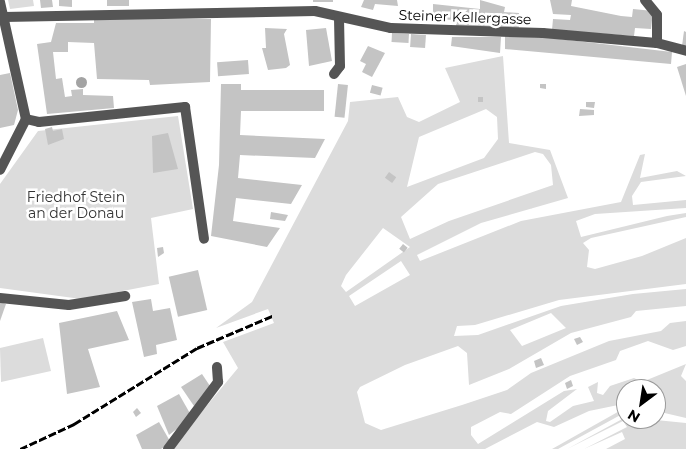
<!DOCTYPE html>
<style>
body{margin:0}
#map{position:relative;width:686px;height:449px;overflow:hidden;background:#fff;font-family:Montserrat,sans-serif}
div>[style]{position:absolute}
.green>*{inset:0;background:#dcdcdc}
.water>*{inset:0;background:#a3a3a3}
.round{border-radius:50%}
.building>*{inset:0;background:#c4c4c4;transform-origin:0 0}
.minor>*{height:10px;margin:-5px;padding:0 5px;transform-origin:5px;border-radius:5px;background:#555}
.tertiary>*{height:10px;margin:-5px;padding:0 5px;transform-origin:5px;border-radius:5px;background:#555}
.rail>*{height:3px;margin-top:-1.5px;transform-origin:0;background:repeating-linear-gradient(90deg,#000 0 8px,transparent 0 10.5px)}
span{translate:-50% -50%;white-space:nowrap;text-align:center;line-height:1.15;-webkit-text-stroke:5px #fff;paint-order:stroke}
.street-label{font-size:14px;color:#000}
.park-label{font-size:14px;color:#333}
.north{position:absolute;left:616px;top:379px;width:50px;height:50px;box-sizing:border-box;background:#fff;border:1px solid #999;border-radius:50%;rotate:211deg;font-size:14px;font-weight:700;line-height:20px;text-align:center;color:#000}
.north::after{content:'';display:block;margin:auto;width:18px;height:22px;background:#000;clip-path:polygon(50% 0,100% 100%,50% 72%,0 100%)}
</style>
<div id="map">
<div class="green">
<div style="clip-path:polygon(8px 0,33px 0,34px 6px,10px 9px)"></div>
<div style="clip-path:polygon(evenodd,503px 56px,509px 143px,550px 150px,568px 198px,481px 223px,417px 255px,420px 261px,521px 221px,621px 202px,640px 155px,645px 154px,640px 178px,677px 171px,686px 176px,641px 182px,632px 196px,633px 205px,686px 200px,686px 208px,595px 214px,576px 221px,581px 237px,667px 216px,686px 213px,686px 217px,591px 238px,583px 243px,589px 250px,587px 267px,595px 269px,642px 256px,686px 238px,686px 284px,559px 300px,475px 325px,457px 326px,454px 336px,478px 335px,561px 306px,633px 294px,686px 289px,686px 306px,636px 311px,631px 317px,571px 333px,509px 369px,469px 385px,467px 353px,458px 346px,405px 365px,360px 387px,357px 392px,365px 423px,381px 430px,462px 405px,507px 390px,531px 373px,609px 341px,661px 331px,670px 323px,686px 321px,686px 346px,673px 350px,648px 341px,620px 351px,616px 360px,570px 376px,511px 414px,500px 412px,471px 427px,471px 435px,478px 444px,564px 391px,577px 389px,548px 411px,546px 421px,550px 422px,573px 406px,594px 401px,588px 387px,598px 382px,597px 393px,603px 395px,610px 386px,634px 378px,642px 382px,686px 364px,681px 376px,686px 381px,686px 418px,656px 411px,656px 389px,626px 389px,626px 412px,558px 449px,552px 449px,623px 409px,623px 404px,589px 411px,554px 427px,537px 422px,485px 449px,171px 449px,238px 368px,223px 342px,274px 323px,268px 309px,216px 328px,252px 302px,348px 121px,350px 102px,398px 97px,407px 117px,419px 122px,460px 102px,445px 68px,503px 56px,486px 109px,497px 117px,498px 139px,484px 158px,407px 187px,419px 137px,486px 109px,503px 56px,535px 152px,543px 154px,551px 165px,553px 185px,449px 221px,410px 239px,401px 217px,438px 184px,535px 152px,503px 56px,383px 228px,410px 247px,346px 292px,341px 286px,346px 275px,383px 228px,503px 56px,401px 261px,410px 275px,355px 306px,349px 296px,401px 261px,503px 56px,551px 313px,566px 328px,522px 346px,510px 330px,551px 313px)"></div>
<div style="clip-path:polygon(178px 116px,193px 209px,151px 218px,159px 284px,81px 299px,0 288px,0 184px,38px 131px)"></div>
<div style="clip-path:polygon(43px 338px,51px 371px,1px 382px,0 348px)"></div>
<div style="clip-path:polygon(626px 417px,686px 423px,686px 449px,606px 449px,625px 439px,622px 432px,584px 449px,627px 427px,623px 421px,567px 449px)"></div>
</div>
<div class="water">
<div class="round" style="left:75.5px;top:76.5px;width:11px;height:11px"></div>
</div>
<div class="building">
<div style="clip-path:polygon(40px 0,52px 0,53px 7px,41px 8px)"></div>
<div style="clip-path:polygon(59px 0,72px 0,72px 7px,59px 6px)"></div>
<div style="left:107px;top:0;width:22px;height:6px"></div>
<div style="left:313px;top:0;width:20px;height:2px"></div>
<div style="clip-path:polygon(364px 0,397px 0,398px 6px,375px 4px,373px 10px,361px 7px)"></div>
<div style="clip-path:polygon(480px 0,505px 7px,504px 12px,519px 13px,519px 28px,456px 26px,456px 20px,433px 19px,433px 4px,480px 9px)"></div>
<div style="clip-path:polygon(550px 0,572px 0,571px 6px,621px 16px,632px 17px,633px 9px,653px 11px,651px 29px,635px 28px,634px 36px,552px 30px,553px 19px,570px 20px,571px 15px,553px 14px)"></div>
<div style="clip-path:polygon(94px 18px,211px 19px,210px 82px,150px 85px,149px 80px,97px 79px,94px 43px,68px 42px,68px 52px,53px 52px,56px 79px,62px 78px,65px 97px,72px 96px,71px 90px,83px 89px,83px 95px,113px 96px,114px 108px,47px 114px,37px 44px,51px 42px,56px 23px,94px 23px)"></div>
<div style="clip-path:polygon(265px 28px,287px 29px,284px 34px,290px 65px,286px 68px,268px 70px,262px 48px,266px 48px)"></div>
<div style="clip-path:polygon(326px 28px,332px 61px,309px 66px,306px 30px)"></div>
<div style="clip-path:polygon(684px 31px,686px 32px,686px 46px,682px 46px)"></div>
<div style="left:392px;top:33px;width:17px;height:9px;rotate:3deg"></div>
<div style="left:411px;top:34px;width:15px;height:13px;rotate:4deg"></div>
<div style="clip-path:polygon(505px 36px,551px 38px,672px 52px,671px 64px,505px 49px)"></div>
<div style="clip-path:polygon(452px 37px,501px 37px,500px 53px,451px 46px)"></div>
<div style="clip-path:polygon(368px 46px,385px 53px,372px 77px,362px 72px,366px 64px,360px 61px)"></div>
<div style="left:248px;top:60px;width:14px;height:31px;rotate:86deg"></div>
<div style="clip-path:polygon(686px 64px,686px 96px,677px 67px)"></div>
<div style="clip-path:polygon(10px 73px,18px 110px,14px 125px,0 128px,0 75px)"></div>
<div style="clip-path:polygon(221px 84px,241px 84px,241px 90px,324px 90px,324px 111px,241px 111px,240px 135px,325px 139px,315px 158px,240px 155px,238px 178px,302px 185px,291px 204px,236px 198px,233px 221px,280px 228px,267px 247px,211px 236px,219px 165px)"></div>
<div style="left:338px;top:84px;width:10px;height:33px;rotate:6deg"></div>
<div style="clip-path:polygon(540px 84px,546px 84px,546px 89px,540px 88px)"></div>
<div style="left:372px;top:85px;width:11px;height:8px;rotate:15deg"></div>
<div style="left:478px;top:97px;width:5px;height:5px"></div>
<div style="clip-path:polygon(586px 102px,595px 102px,594px 108px,586px 107px)"></div>
<div style="clip-path:polygon(580px 109px,594px 110px,594px 115px,579px 116px)"></div>
<div style="clip-path:polygon(52px 127px,53px 131px,62px 129px,64px 139px,48px 145px,45px 129px)"></div>
<div style="clip-path:polygon(168px 133px,178px 169px,153px 173px,152px 136px)"></div>
<div style="left:389px;top:172px;width:9px;height:7px;rotate:36deg"></div>
<div style="clip-path:polygon(271px 212px,288px 215px,285px 221px,270px 219px)"></div>
<div style="left:403px;top:244px;width:6px;height:6px;rotate:39deg"></div>
<div style="clip-path:polygon(163px 247px,164px 253px,158px 257px,157px 248px)"></div>
<div style="left:198px;top:270px;width:41px;height:30px;rotate:77deg"></div>
<div style="clip-path:polygon(151px 299px,153px 311px,170px 308px,177px 340px,156px 345px,157px 354px,144px 357px,132px 302px)"></div>
<div style="clip-path:polygon(0 302px,6px 304px,0 321px)"></div>
<div style="clip-path:polygon(117px 311px,129px 340px,88px 349px,100px 387px,67px 394px,59px 323px)"></div>
<div style="clip-path:polygon(580px 337px,583px 342px,577px 345px,574px 339px)"></div>
<div style="clip-path:polygon(541px 358px,544px 365px,536px 368px,534px 361px)"></div>
<div style="clip-path:polygon(202px 374px,212px 389px,194px 406px,181px 387px)"></div>
<div style="clip-path:polygon(571px 380px,573px 386px,567px 389px,565px 383px)"></div>
<div style="clip-path:polygon(179px 394px,192px 417px,169px 435px,157px 406px)"></div>
<div style="clip-path:polygon(137px 408px,141px 413px,136px 417px,133px 412px)"></div>
<div style="clip-path:polygon(159px 422px,171px 443px,161px 449px,142px 449px,136px 435px)"></div>
</div>
<div class="minor">
<div style="left:645px;top:0;width:19px;rotate:51deg"></div>
<div style="left:657px;top:15px;width:28px;rotate:90deg"></div>
<div style="left:4px;top:17px;width:311px;rotate:-1.1deg"></div>
<div style="left:315px;top:11px;width:78px;rotate:12.6deg"></div>
<div style="left:391px;top:28px;width:152px;rotate:1.9deg"></div>
<div style="left:543px;top:33px;width:114px;rotate:5deg"></div>
<div style="left:657px;top:43px;width:30px;rotate:15deg"></div>
<div style="left:334px;top:74px;width:10px;rotate:-53deg"></div>
<div style="left:340px;top:66px;width:48px;rotate:-91.2deg"></div>
<div style="left:26px;top:119px;width:13px;rotate:13deg"></div>
<div style="left:39px;top:122px;width:147px;rotate:-5.9deg"></div>
<div style="left:185px;top:107px;width:133px;rotate:81.8deg"></div>
<div style="left:0;top:298px;width:69px;rotate:5.8deg"></div>
<div style="left:69px;top:305px;width:57px;rotate:-9.1deg"></div>
<div style="left:168px;top:449px;width:84px;rotate:-53.3deg"></div>
<div style="left:218px;top:382px;width:15px;rotate:-94deg"></div>
</div>
<div class="tertiary">
<div style="left:0;top:2px;width:120px;rotate:77.5deg"></div>
<div style="left:26px;top:119px;width:57px;rotate:117deg"></div>
</div>
<div class="rail">
<div style="left:20px;top:449px;width:60px;rotate:-24.8deg"></div>
<div style="left:74px;top:424px;width:145px;rotate:-31.7deg"></div>
<div style="left:197px;top:348px;width:82px;rotate:-23.1deg"></div>
</div>
<div class="street-label">
<span style="left:465px;top:17px;rotate:2deg">Steiner Kellergasse</span>
</div>
<div class="park-label">
<span style="left:76px;top:205px">Friedhof Stein<br>an der Donau</span>
</div>
<div class="north">N</div>
</div>
